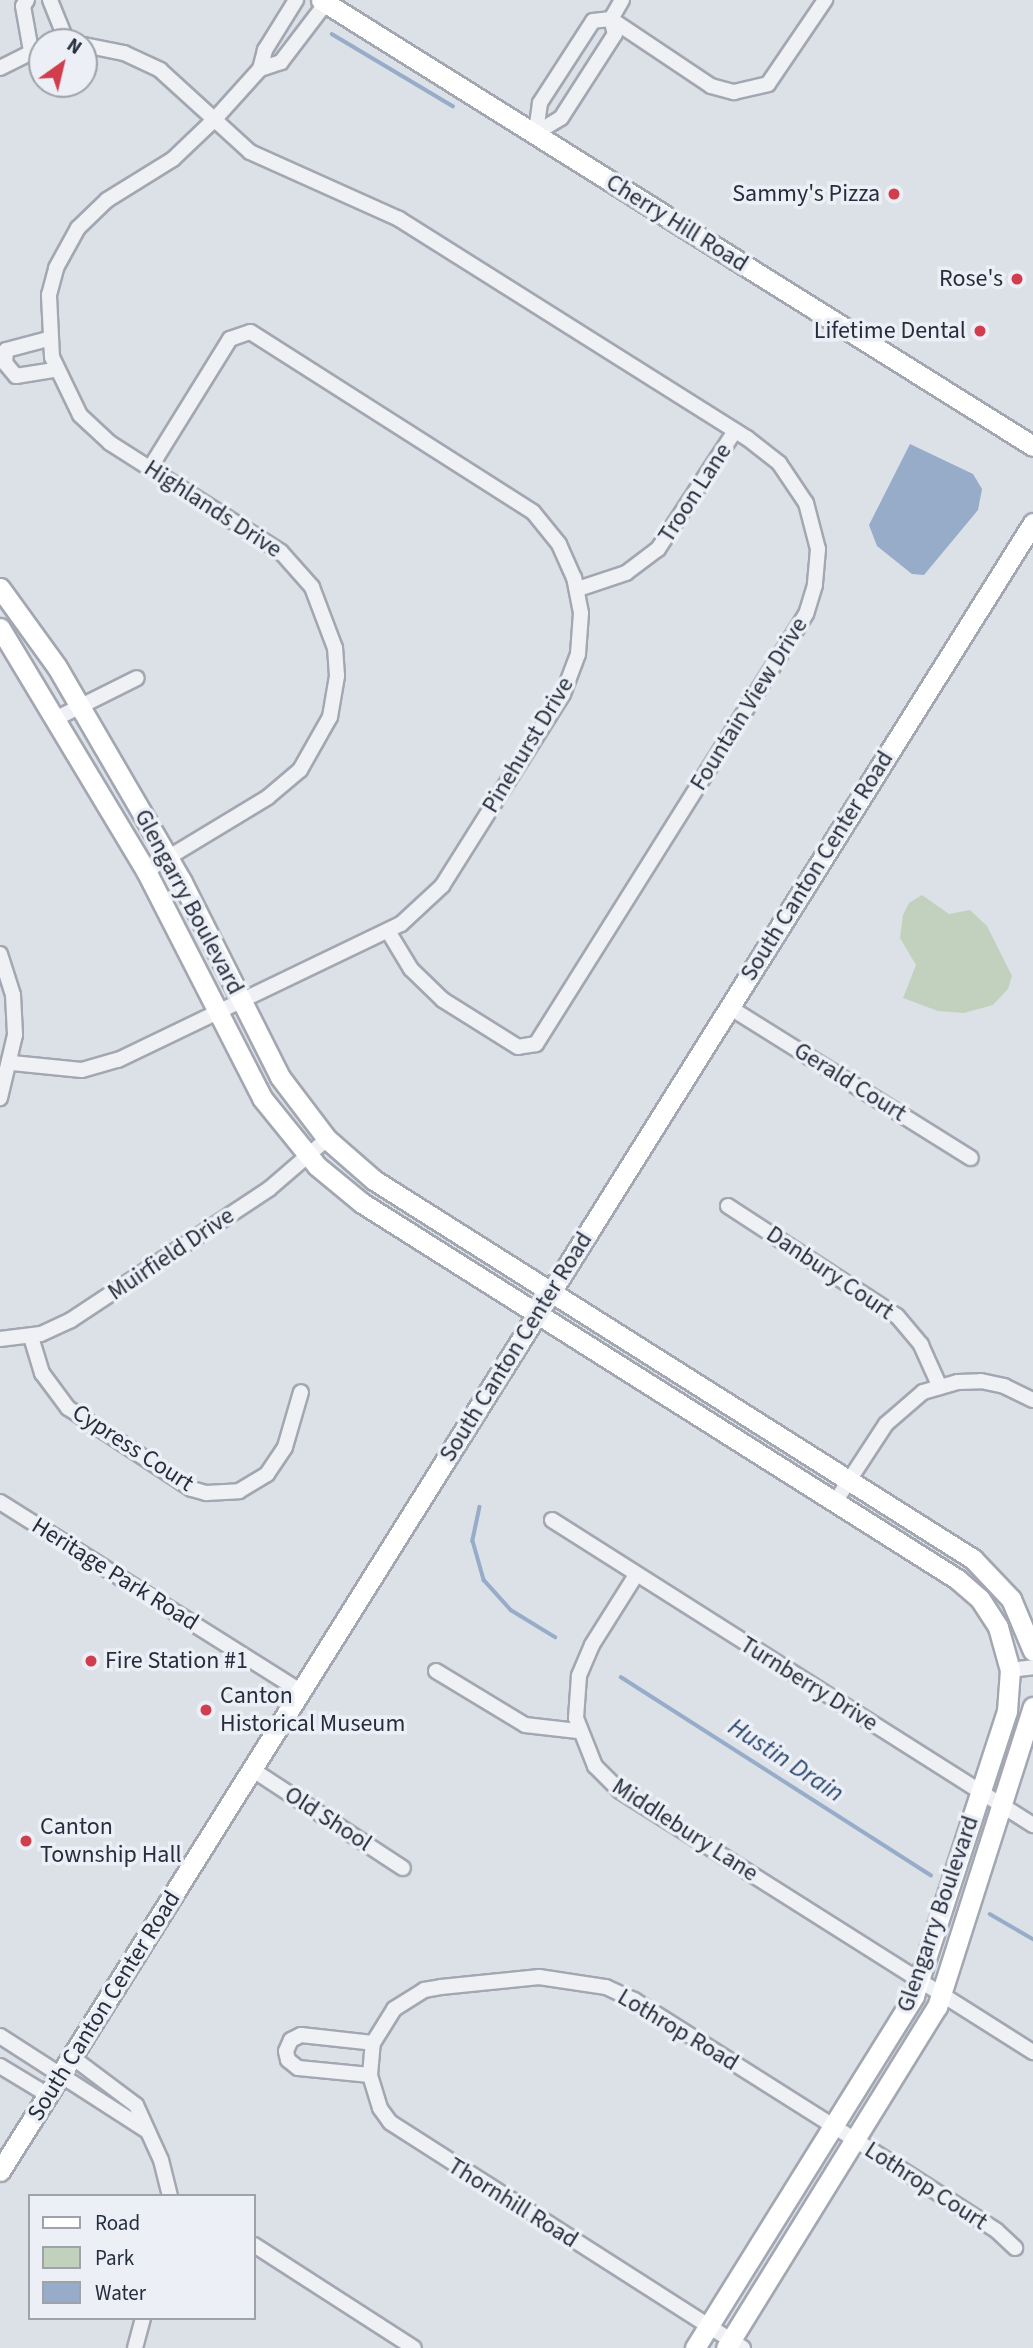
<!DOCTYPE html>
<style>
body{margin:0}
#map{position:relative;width:1033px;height:2348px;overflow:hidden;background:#dce0e7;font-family:"Source Sans 3",sans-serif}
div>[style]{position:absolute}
.green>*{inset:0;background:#c2d1bd}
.water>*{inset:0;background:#96acc8}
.stream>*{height:3.5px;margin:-1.75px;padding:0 1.75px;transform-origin:1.75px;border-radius:1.75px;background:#96acc8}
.roads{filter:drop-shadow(2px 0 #a2a7b1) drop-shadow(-2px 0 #a2a7b1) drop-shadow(0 2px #a2a7b1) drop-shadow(0 -2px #a2a7b1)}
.street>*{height:14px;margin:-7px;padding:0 7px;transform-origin:7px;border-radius:7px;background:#eff1f5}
.secondary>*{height:19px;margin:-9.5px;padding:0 9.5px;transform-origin:9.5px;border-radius:9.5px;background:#fff}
.dots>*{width:19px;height:19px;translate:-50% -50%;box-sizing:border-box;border:4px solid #eceff5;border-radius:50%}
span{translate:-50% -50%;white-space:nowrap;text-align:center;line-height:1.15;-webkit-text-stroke:7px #eceff5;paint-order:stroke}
.poi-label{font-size:24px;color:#262e3d}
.right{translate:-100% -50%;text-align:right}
.left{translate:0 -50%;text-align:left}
.street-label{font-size:24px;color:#262e3d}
.water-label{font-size:26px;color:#304a72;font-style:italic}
.legend{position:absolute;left:28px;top:2194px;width:228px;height:126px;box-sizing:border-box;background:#eceff5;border:2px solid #9da2ab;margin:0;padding:9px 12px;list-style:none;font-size:21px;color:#262e3d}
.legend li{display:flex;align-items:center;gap:14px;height:35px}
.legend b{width:35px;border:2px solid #9da2ab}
.north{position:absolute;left:28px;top:28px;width:70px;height:70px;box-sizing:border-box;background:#eceff5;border:2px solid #9da2ab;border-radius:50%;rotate:34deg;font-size:19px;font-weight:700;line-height:28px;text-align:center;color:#262e3d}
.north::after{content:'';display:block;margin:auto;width:24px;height:32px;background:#d03e4e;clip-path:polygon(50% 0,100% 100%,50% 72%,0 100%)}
</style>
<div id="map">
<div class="green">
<div style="clip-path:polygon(922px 895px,949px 914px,970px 910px,987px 926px,1012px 976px,1008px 989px,993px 1005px,964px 1013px,938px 1011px,903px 998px,916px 965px,900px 938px,903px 915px,909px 903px)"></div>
</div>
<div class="water">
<div style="clip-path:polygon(910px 444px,973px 474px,982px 489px,978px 510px,924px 575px,912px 574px,877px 546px,869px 525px)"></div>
</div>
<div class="stream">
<div style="left:332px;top:34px;width:141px;rotate:30.8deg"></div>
<div style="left:480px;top:1507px;width:35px;rotate:102deg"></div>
<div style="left:473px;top:1541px;width:41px;rotate:74.2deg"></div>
<div style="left:484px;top:1580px;width:40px;rotate:48deg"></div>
<div style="left:511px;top:1610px;width:52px;rotate:31.5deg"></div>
<div style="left:621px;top:1677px;width:368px;rotate:32.6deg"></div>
<div style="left:990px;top:1914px;width:50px;rotate:30.2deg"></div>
</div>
<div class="roads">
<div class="street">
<div style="left:27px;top:0;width:7px;rotate:124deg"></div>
<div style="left:23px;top:6px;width:46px;rotate:79.9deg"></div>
<div style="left:50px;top:0;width:45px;rotate:68deg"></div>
<div style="left:611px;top:19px;width:18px;rotate:174deg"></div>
<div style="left:593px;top:21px;width:98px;rotate:122.9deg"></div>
<div style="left:540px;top:103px;width:30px;rotate:98deg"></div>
<div style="left:536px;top:133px;width:29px;rotate:-31deg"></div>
<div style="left:561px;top:118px;width:100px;rotate:-57.3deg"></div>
<div style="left:615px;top:34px;width:16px;rotate:-105deg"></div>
<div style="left:611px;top:19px;width:22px;rotate:-60deg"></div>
<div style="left:611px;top:19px;width:120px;rotate:33.8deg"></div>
<div style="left:711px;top:86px;width:24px;rotate:15deg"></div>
<div style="left:734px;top:92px;width:35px;rotate:-13deg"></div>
<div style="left:768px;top:84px;width:102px;rotate:-55.8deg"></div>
<div style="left:84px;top:45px;width:41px;rotate:11.3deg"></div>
<div style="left:124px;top:53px;width:40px;rotate:25deg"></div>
<div style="left:160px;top:70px;width:122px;rotate:42.3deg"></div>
<div style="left:250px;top:152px;width:163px;rotate:24.2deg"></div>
<div style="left:399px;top:219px;width:411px;rotate:32.2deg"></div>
<div style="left:747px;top:438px;width:41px;rotate:38deg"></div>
<div style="left:779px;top:463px;width:48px;rotate:56deg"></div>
<div style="left:806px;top:503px;width:48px;rotate:75.4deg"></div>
<div style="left:818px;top:549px;width:36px;rotate:95deg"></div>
<div style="left:815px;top:585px;width:30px;rotate:107deg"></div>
<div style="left:806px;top:614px;width:508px;rotate:122.12deg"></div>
<div style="left:536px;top:1044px;width:18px;rotate:171deg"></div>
<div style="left:518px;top:1047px;width:89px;rotate:-147.9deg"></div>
<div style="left:443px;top:1000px;width:45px;rotate:-135.9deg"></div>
<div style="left:411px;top:969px;width:44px;rotate:-121.2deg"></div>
<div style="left:0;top:68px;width:47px;rotate:-26.6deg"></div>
<div style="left:260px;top:69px;width:22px;rotate:-18deg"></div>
<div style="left:281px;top:62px;width:74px;rotate:-52.7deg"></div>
<div style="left:48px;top:339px;width:43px;rotate:165.3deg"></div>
<div style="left:6px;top:350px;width:13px;rotate:94deg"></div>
<div style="left:5px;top:363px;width:17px;rotate:50deg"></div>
<div style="left:16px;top:376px;width:39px;rotate:-9deg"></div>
<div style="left:578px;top:589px;width:51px;rotate:-18.4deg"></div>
<div style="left:626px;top:573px;width:40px;rotate:-37deg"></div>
<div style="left:658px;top:549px;width:141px;rotate:-56.9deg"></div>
<div style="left:57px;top:718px;width:89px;rotate:-26.6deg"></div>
<div style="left:146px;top:871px;width:143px;rotate:-31.2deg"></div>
<div style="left:268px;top:797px;width:42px;rotate:-40.2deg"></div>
<div style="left:300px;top:770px;width:61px;rotate:-60.5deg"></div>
<div style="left:330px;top:717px;width:42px;rotate:-80.3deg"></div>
<div style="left:337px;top:676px;width:28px;rotate:-94deg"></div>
<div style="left:335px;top:648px;width:65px;rotate:-110.7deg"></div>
<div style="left:312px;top:587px;width:47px;rotate:-131.5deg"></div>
<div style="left:281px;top:552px;width:203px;rotate:-147.5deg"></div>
<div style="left:110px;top:443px;width:41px;rotate:-137deg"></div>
<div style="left:80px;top:415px;width:64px;rotate:-115.8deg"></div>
<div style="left:52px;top:357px;width:62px;rotate:-92.8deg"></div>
<div style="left:49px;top:295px;width:28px;rotate:-75deg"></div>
<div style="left:56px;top:268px;width:46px;rotate:-61.2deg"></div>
<div style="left:78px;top:228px;width:40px;rotate:-44deg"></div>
<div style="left:107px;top:200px;width:78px;rotate:-31.8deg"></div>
<div style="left:173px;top:159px;width:57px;rotate:-43.6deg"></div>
<div style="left:214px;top:120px;width:69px;rotate:-48deg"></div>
<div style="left:260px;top:69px;width:20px;rotate:-75deg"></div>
<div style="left:265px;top:50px;width:59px;rotate:-58.2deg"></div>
<div style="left:0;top:954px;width:43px;rotate:72.4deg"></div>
<div style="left:13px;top:995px;width:40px;rotate:87.1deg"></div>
<div style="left:15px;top:1035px;width:65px;rotate:103.4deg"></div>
<div style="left:729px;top:1007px;width:285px;rotate:32deg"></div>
<div style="left:12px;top:1063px;width:70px;rotate:5.7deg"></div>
<div style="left:82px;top:1070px;width:37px;rotate:-16deg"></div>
<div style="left:118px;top:1060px;width:314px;rotate:-25.7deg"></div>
<div style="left:401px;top:924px;width:56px;rotate:-42.8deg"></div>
<div style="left:442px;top:886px;width:227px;rotate:-57.8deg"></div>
<div style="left:563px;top:694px;width:43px;rotate:-69.4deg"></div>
<div style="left:578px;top:654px;width:41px;rotate:-85.8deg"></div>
<div style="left:581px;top:613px;width:36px;rotate:-101deg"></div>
<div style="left:574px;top:578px;width:37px;rotate:-114deg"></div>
<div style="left:559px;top:544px;width:41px;rotate:-129.1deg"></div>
<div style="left:533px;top:512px;width:335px;rotate:-147.5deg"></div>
<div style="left:250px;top:332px;width:21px;rotate:161deg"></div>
<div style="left:230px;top:339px;width:152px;rotate:121.8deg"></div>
<div style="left:728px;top:1206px;width:202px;rotate:33.1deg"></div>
<div style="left:897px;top:1316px;width:38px;rotate:50deg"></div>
<div style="left:921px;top:1345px;width:46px;rotate:65.7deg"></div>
<div style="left:31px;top:1337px;width:38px;rotate:73deg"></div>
<div style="left:42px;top:1373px;width:44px;rotate:53.4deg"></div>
<div style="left:68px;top:1408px;width:148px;rotate:33.2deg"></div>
<div style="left:192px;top:1489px;width:15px;rotate:16deg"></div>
<div style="left:206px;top:1493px;width:33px;rotate:-3deg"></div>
<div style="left:239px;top:1491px;width:33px;rotate:-31deg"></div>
<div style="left:267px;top:1474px;width:32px;rotate:-56deg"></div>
<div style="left:285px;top:1447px;width:57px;rotate:-73.8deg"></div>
<div style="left:0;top:1339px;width:41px;rotate:-7deg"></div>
<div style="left:41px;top:1334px;width:33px;rotate:-25deg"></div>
<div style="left:71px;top:1320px;width:237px;rotate:-33.5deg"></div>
<div style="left:269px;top:1189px;width:77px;rotate:-40.8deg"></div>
<div style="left:0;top:1502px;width:357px;rotate:32.2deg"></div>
<div style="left:835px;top:1502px;width:93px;rotate:-56.8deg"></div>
<div style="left:886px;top:1424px;width:49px;rotate:-40.9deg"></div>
<div style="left:923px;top:1392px;width:36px;rotate:-16deg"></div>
<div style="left:958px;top:1382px;width:23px;rotate:-2deg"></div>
<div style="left:981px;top:1381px;width:24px;rotate:12deg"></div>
<div style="left:1004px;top:1386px;width:32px;rotate:26deg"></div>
<div style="left:552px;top:1520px;width:570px;rotate:32.38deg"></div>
<div style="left:636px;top:1575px;width:83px;rotate:122.2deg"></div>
<div style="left:592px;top:1645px;width:34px;rotate:113deg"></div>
<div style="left:579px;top:1676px;width:42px;rotate:94.1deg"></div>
<div style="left:576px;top:1718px;width:52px;rotate:68.4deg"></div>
<div style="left:595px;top:1766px;width:35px;rotate:45deg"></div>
<div style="left:620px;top:1791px;width:489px;rotate:32.3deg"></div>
<div style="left:1010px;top:1670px;width:23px;rotate:-7deg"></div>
<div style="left:436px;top:1671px;width:104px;rotate:31.2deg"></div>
<div style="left:525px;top:1725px;width:53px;rotate:6.5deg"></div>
<div style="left:253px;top:1770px;width:179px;rotate:33.2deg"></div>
<div style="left:0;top:2036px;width:174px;rotate:32.8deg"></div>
<div style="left:72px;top:2057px;width:80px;rotate:36.9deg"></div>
<div style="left:136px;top:2105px;width:60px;rotate:65.6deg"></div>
<div style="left:161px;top:2160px;width:37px;rotate:76deg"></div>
<div style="left:0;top:2066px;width:56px;rotate:31.1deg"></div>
<div style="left:370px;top:2075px;width:72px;rotate:-174.4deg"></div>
<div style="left:298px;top:2068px;width:13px;rotate:-141deg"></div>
<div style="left:288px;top:2060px;width:9px;rotate:-103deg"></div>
<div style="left:286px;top:2051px;width:12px;rotate:-66deg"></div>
<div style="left:291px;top:2040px;width:11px;rotate:-27deg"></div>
<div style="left:301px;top:2035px;width:72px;rotate:6.3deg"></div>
<div style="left:254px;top:2245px;width:190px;rotate:32.8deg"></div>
<div style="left:135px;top:2348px;width:31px;rotate:-75deg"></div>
<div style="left:743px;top:2348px;width:419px;rotate:-147.4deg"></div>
<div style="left:390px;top:2122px;width:17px;rotate:-126deg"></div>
<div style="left:380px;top:2108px;width:34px;rotate:-107deg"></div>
<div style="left:370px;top:2075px;width:32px;rotate:-85deg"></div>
<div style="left:373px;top:2043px;width:40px;rotate:-58deg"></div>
<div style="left:394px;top:2009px;width:36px;rotate:-32deg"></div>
<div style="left:424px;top:1990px;width:17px;rotate:-10deg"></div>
<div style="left:441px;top:1987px;width:99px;rotate:-5.8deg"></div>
<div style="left:539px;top:1977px;width:68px;rotate:8.5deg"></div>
<div style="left:606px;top:1987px;width:31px;rotate:25deg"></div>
<div style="left:634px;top:2000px;width:264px;rotate:32.3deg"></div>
<div style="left:857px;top:2141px;width:166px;rotate:32.7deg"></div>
<div style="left:997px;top:2231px;width:25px;rotate:43deg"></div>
</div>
<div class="secondary">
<div style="left:321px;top:0;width:840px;rotate:32.06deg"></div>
<div style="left:0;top:588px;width:97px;rotate:54.2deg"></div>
<div style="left:57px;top:667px;width:249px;rotate:59.8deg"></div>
<div style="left:182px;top:882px;width:218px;rotate:63.3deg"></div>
<div style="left:280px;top:1077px;width:78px;rotate:52.8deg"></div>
<div style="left:327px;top:1139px;width:62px;rotate:41.1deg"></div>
<div style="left:374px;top:1180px;width:709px;rotate:32.32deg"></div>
<div style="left:973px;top:1559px;width:55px;rotate:46.5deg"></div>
<div style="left:1011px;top:1599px;width:56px;rotate:67.1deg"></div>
<div style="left:0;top:628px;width:283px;rotate:59deg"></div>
<div style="left:146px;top:871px;width:255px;rotate:62.9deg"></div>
<div style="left:262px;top:1098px;width:87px;rotate:51deg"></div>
<div style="left:317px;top:1166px;width:58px;rotate:39.4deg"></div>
<div style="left:362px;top:1203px;width:704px;rotate:32.29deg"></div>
<div style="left:957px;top:1579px;width:30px;rotate:41deg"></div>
<div style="left:980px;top:1599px;width:33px;rotate:57deg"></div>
<div style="left:998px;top:1627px;width:45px;rotate:74.4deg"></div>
<div style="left:1010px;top:1670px;width:41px;rotate:94.2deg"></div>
<div style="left:1007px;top:1711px;width:300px;rotate:108.1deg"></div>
<div style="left:914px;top:1996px;width:415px;rotate:121.9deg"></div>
<div style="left:0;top:2171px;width:1945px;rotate:-57.92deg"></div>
<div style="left:726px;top:2348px;width:401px;rotate:-58.3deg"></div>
<div style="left:937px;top:2007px;width:315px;rotate:-72.3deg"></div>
</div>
</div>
<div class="dots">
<div style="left:894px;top:194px;background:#d03e4e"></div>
<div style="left:1017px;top:279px;background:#d03e4e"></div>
<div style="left:980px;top:331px;background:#d03e4e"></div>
<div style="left:91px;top:1661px;background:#d03e4e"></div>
<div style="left:206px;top:1710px;background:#d03e4e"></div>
<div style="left:26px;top:1841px;background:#d03e4e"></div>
</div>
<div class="poi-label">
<span class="right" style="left:880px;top:194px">Sammy's Pizza</span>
<span class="right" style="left:1003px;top:279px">Rose's</span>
<span class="right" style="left:966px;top:331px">Lifetime Dental</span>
<span class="left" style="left:105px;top:1661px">Fire Station #1</span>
<span class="left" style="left:220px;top:1710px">Canton<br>Historical Museum</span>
<span class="left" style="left:40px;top:1841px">Canton<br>Township Hall</span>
</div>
<div class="street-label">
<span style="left:677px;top:223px;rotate:32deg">Cherry Hill Road</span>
<span style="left:695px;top:493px;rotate:-57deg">Troon Lane</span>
<span style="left:213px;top:509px;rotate:33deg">Highlands Drive</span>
<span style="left:749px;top:704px;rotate:-58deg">Fountain View Drive</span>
<span style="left:528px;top:745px;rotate:-59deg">Pinehurst Drive</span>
<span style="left:817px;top:866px;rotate:-58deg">South Canton Center Road</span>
<span style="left:189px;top:902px;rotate:62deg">Glengarry Boulevard</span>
<span style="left:850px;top:1082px;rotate:32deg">Gerald Court</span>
<span style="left:171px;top:1254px;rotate:-34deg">Muirfield Drive</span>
<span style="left:830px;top:1273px;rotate:34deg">Danbury Court</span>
<span style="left:516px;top:1347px;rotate:-58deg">South Canton Center Road</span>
<span style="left:133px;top:1448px;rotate:33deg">Cypress Court</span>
<span style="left:115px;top:1574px;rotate:32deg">Heritage Park Road</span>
<span style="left:809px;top:1684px;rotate:32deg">Turnberry Drive</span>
<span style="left:328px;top:1819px;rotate:33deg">Old Shool</span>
<span style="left:685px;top:1830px;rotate:33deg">Middlebury Lane</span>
<span style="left:938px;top:1914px;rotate:-71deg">Glengarry Boulevard</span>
<span style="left:104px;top:2006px;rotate:-58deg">South Canton Center Road</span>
<span style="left:678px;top:2030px;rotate:31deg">Lothrop Road</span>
<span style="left:926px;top:2186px;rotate:33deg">Lothrop Court</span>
<span style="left:513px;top:2203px;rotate:32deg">Thornhill Road</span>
</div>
<div class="water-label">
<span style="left:786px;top:1760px;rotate:33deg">Hustin Drain</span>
</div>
<ul class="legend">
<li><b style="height:9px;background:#fff"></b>Road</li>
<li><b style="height:19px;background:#c2d1bd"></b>Park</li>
<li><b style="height:19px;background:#96acc8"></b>Water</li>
</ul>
<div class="north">N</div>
</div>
